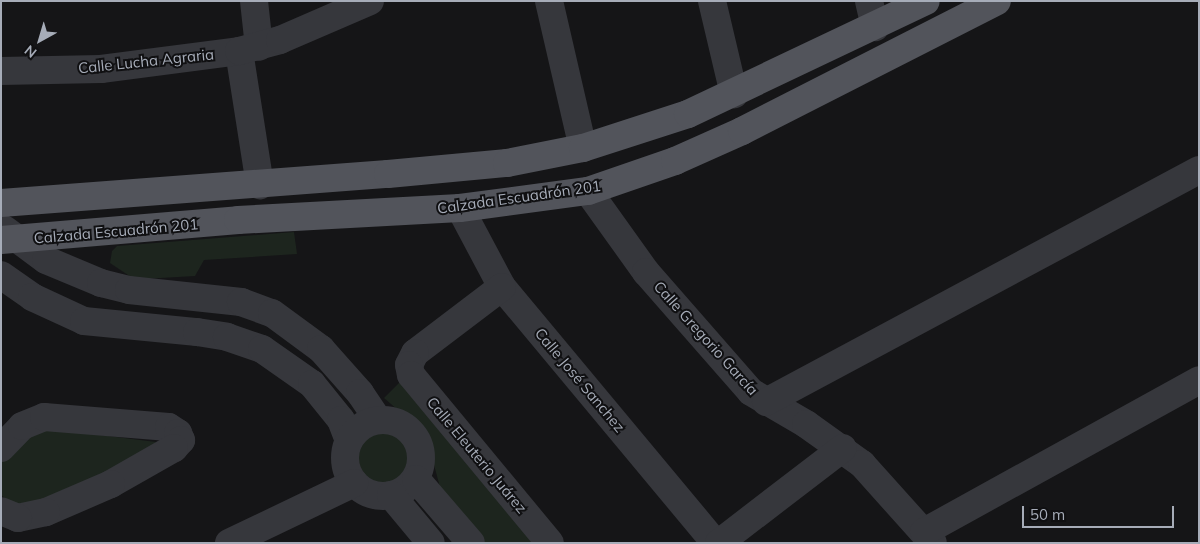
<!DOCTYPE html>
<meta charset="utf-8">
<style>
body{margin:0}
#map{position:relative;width:1200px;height:544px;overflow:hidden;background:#151517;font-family:Mulish,sans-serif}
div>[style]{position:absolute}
.green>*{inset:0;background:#1d251e}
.round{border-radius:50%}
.minor>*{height:28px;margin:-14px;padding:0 14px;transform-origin:14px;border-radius:14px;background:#36373c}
.minor>.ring{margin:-14px;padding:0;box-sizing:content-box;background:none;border:28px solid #36373c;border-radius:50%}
.major>*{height:28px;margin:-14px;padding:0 14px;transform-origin:14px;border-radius:14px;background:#52545b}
span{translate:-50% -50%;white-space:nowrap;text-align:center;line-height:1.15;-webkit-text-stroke:4px #101012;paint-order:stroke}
.street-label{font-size:15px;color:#a6acb8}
.frame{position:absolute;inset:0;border:2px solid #a6acb8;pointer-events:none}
.north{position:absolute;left:15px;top:15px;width:50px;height:50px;-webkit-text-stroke:4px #101012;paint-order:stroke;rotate:219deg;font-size:14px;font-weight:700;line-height:20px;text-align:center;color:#a6acb8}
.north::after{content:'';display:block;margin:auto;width:18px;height:22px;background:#a6acb8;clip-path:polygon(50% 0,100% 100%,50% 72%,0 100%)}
.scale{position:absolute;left:1022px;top:506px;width:152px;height:22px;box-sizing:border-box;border:2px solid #a6acb8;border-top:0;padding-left:6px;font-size:15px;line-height:18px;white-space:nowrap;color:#a6acb8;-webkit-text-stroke:4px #101012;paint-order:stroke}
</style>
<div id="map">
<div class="green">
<div style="clip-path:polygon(294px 232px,297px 254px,204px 260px,195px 276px,143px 279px,131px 277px,110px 263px,112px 251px,117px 246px)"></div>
<div style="clip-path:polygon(401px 381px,537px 543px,477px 543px,445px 506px,429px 446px,406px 417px,384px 398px)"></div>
<div class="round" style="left:353px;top:425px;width:60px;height:60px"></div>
<div style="clip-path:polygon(36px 427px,156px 442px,147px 451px,22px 513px,1px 495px,1px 461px)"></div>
</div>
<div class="minor">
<div style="left:254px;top:1px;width:46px;rotate:83.8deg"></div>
<div style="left:549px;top:1px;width:151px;rotate:77deg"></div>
<div style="left:712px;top:1px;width:96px;rotate:76.7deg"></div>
<div style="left:869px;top:1px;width:27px;rotate:77deg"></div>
<div style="left:239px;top:51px;width:136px;rotate:81.1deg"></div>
<div style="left:1px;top:71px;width:100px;rotate:-1.1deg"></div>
<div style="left:101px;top:69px;width:139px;rotate:-7.4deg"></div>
<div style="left:239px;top:51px;width:42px;rotate:-15deg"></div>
<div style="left:280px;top:40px;width:98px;rotate:-23.4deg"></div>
<div style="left:588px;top:191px;width:100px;rotate:54.4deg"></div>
<div style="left:646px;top:272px;width:159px;rotate:48.8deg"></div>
<div style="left:751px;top:392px;width:64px;rotate:30.2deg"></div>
<div style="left:806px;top:424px;width:69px;rotate:35.5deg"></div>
<div style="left:862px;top:464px;width:106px;rotate:48.1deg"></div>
<div style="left:460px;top:208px;width:89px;rotate:62deg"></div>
<div style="left:502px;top:287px;width:333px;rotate:50.2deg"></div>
<div style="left:4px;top:229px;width:52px;rotate:36.4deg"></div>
<div style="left:46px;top:260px;width:60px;rotate:22.7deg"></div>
<div style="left:101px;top:283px;width:29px;rotate:14deg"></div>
<div style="left:129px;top:290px;width:113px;rotate:6.1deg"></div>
<div style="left:241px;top:302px;width:33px;rotate:20deg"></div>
<div style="left:272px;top:313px;width:61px;rotate:36.3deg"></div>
<div style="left:321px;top:349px;width:59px;rotate:48.4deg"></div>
<div style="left:360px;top:393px;width:32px;rotate:56deg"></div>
<div style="left:1px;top:275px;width:38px;rotate:35deg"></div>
<div style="left:32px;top:297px;width:57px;rotate:24.8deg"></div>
<div style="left:84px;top:321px;width:114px;rotate:5.6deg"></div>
<div style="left:197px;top:332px;width:30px;rotate:9deg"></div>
<div style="left:227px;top:337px;width:37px;rotate:19deg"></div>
<div style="left:262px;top:349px;width:61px;rotate:35deg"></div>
<div style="left:312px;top:384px;width:46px;rotate:51.1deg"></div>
<div style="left:341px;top:420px;width:22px;rotate:69deg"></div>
<div style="left:502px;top:287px;width:109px;rotate:142.8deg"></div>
<div style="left:415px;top:353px;width:13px;rotate:117deg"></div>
<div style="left:409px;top:365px;width:10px;rotate:79deg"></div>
<div style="left:411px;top:375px;width:218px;rotate:50.4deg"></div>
<div style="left:766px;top:402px;width:491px;rotate:-28.2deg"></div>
<div class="ring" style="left:345px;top:420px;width:48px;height:48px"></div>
<div style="left:1px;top:448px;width:30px;rotate:-46deg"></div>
<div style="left:22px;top:426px;width:24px;rotate:-22deg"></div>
<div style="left:44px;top:417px;width:125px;rotate:4.6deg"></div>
<div style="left:169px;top:427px;width:11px;rotate:34deg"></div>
<div style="left:178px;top:433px;width:8px;rotate:67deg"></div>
<div style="left:181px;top:440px;width:11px;rotate:131deg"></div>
<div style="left:174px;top:448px;width:73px;rotate:150.3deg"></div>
<div style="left:111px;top:484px;width:71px;rotate:156.7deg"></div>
<div style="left:46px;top:512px;width:29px;rotate:168deg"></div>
<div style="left:18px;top:518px;width:18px;rotate:-158deg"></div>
<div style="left:416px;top:479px;width:84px;rotate:49.3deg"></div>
<div style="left:391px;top:495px;width:62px;rotate:50.2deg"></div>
<div style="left:924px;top:532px;width:314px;rotate:-28.9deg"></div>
<div style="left:229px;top:543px;width:139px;rotate:-25.6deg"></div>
<div style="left:719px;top:543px;width:156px;rotate:-37.5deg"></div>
</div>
<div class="major">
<div style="left:1px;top:203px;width:388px;rotate:-4.3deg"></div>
<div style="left:388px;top:174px;width:120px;rotate:-5.3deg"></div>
<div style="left:507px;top:163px;width:77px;rotate:-11.2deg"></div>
<div style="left:583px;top:148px;width:110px;rotate:-17.9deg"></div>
<div style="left:688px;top:114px;width:263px;rotate:-25.4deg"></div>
<div style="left:1px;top:240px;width:238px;rotate:-4.8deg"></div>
<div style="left:238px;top:220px;width:222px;rotate:-3.1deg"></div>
<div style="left:460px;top:208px;width:129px;rotate:-7.6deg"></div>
<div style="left:588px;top:191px;width:92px;rotate:-19deg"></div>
<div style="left:675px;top:161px;width:73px;rotate:-24.1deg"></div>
<div style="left:742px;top:131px;width:286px;rotate:-27deg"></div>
</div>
<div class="street-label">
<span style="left:146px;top:61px;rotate:-6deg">Calle Lucha Agraria</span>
<span style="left:519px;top:197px;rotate:-8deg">Calzada Escuadrón 201</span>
<span style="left:116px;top:231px;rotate:-5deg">Calzada Escuadrón 201</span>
<span style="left:706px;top:338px;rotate:48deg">Calle Gregorio García</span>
<span style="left:580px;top:380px;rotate:50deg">Calle José Sanchez</span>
<span style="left:477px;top:455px;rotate:50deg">Calle Eleuterio Juárez</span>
</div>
<div class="frame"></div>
<div class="north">N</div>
<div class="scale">50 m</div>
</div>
